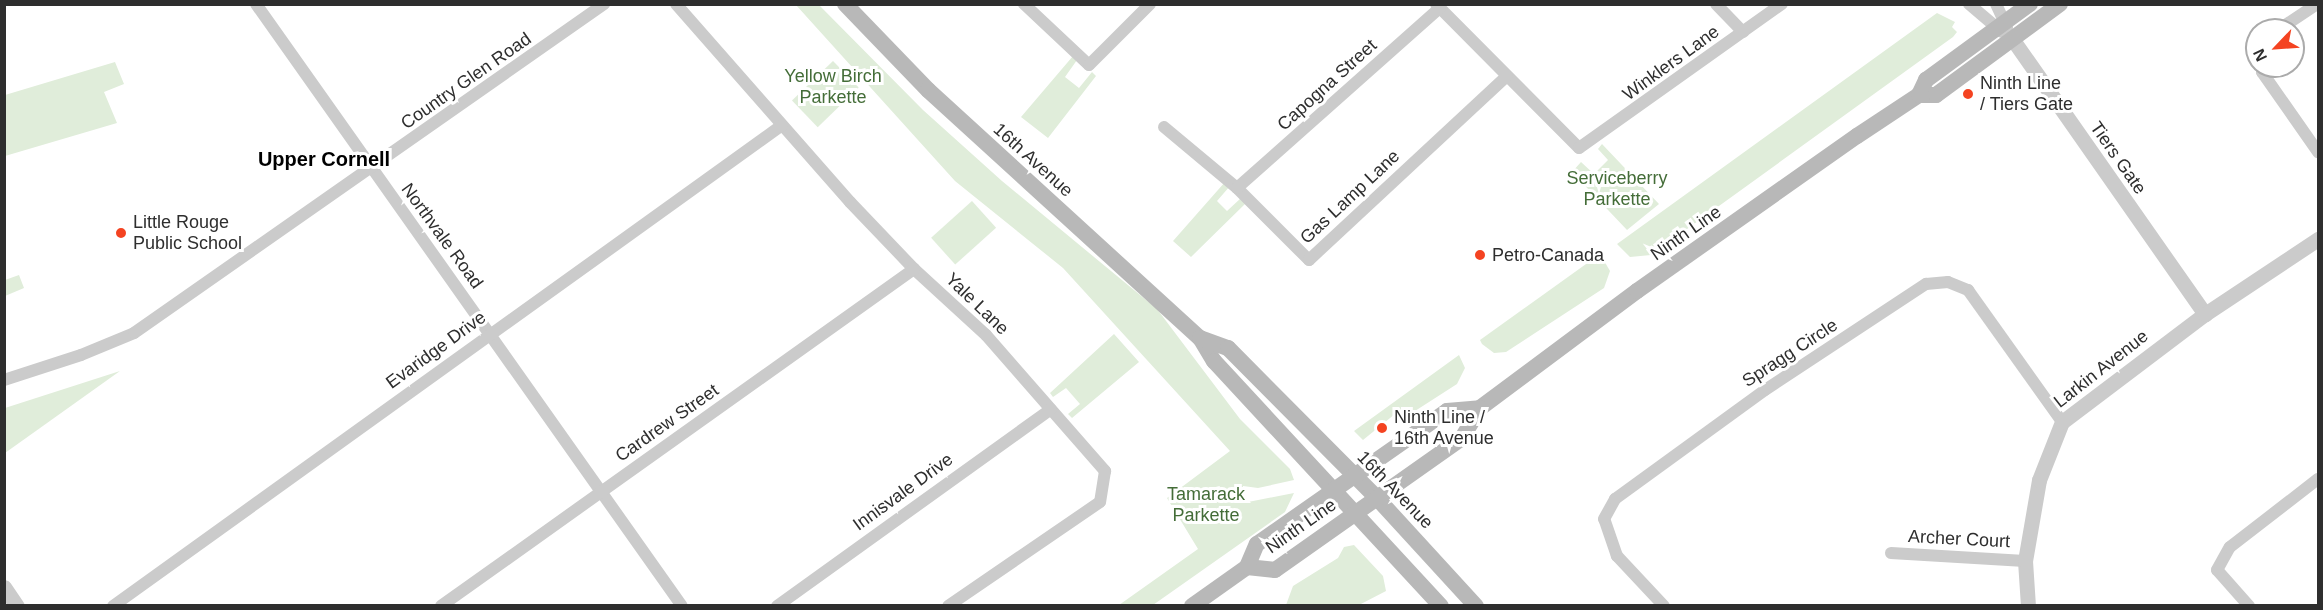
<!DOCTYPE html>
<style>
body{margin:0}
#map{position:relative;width:2323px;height:610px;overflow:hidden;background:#fff;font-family:Helvetica,sans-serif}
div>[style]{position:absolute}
.green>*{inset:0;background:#e0edda;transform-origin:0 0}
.minor>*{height:12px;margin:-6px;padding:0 6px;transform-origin:6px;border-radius:6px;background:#cbcbcb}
.tertiary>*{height:15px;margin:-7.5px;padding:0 7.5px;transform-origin:7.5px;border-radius:7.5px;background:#cbcbcb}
.secondary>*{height:16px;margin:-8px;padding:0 8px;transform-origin:8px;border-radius:8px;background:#b8b8b8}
.dots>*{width:16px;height:16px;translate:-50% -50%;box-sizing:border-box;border:3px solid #fff;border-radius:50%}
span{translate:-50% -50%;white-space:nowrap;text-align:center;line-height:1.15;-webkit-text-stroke:6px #fff;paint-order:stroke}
.street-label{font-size:18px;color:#2e2e2e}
.park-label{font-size:18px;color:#446d38}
.poi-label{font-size:18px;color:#2e2e2e}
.left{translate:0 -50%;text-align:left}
.neighbourhood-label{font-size:20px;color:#000;font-weight:700}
.frame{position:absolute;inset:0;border:6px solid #2e2e2e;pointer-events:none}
.north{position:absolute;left:2245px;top:18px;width:60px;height:60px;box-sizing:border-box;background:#fff;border:2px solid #ababab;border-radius:50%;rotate:245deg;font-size:16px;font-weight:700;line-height:24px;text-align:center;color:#2e2e2e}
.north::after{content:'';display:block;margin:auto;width:21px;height:27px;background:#f44321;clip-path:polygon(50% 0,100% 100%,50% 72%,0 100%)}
</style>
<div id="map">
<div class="green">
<div style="clip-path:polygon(796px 5px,819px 5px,923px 110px,1002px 181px,1157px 309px,1240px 419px,1290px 469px,1294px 480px,1258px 488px,1243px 486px,1243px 503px,1294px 493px,1285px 512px,1153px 605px,1119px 605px,1198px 549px,1167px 498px,1230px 451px,1063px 268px,955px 181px)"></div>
<div style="clip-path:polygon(1937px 13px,1955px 22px,1952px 27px,1957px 32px,1953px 37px,1651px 255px,1630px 257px,1617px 244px)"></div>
<div style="clip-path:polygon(1073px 56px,1077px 60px,1065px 77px,1079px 88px,1092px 72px,1096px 76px,1048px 138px,1021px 117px)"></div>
<div style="left:833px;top:61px;width:37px;height:57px;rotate:46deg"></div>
<div style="clip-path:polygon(115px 62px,124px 84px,104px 92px,117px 123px,5px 156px,5px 95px)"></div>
<div style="clip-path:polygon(1602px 144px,1659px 204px,1627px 230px,1572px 172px,1581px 162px,1594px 174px,1608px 160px,1598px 149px)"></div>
<div style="clip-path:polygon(1225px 182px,1230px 186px,1217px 201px,1227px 211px,1241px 198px,1246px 203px,1191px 257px,1173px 241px)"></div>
<div style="left:972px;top:201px;width:36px;height:55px;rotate:48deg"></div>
<div style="clip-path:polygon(1600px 254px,1610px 271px,1604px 288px,1506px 352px,1494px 353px,1482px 344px,1480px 340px)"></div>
<div style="clip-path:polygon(19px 275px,24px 288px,5px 296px,5px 280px)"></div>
<div style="clip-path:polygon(1114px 334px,1139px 362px,1072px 418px,1068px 414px,1080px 404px,1066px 388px,1053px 397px,1050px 393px)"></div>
<div style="clip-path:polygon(1459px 355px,1465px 368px,1457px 384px,1401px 420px,1395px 414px,1363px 440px,1354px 431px)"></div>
<div style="clip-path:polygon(120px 371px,5px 453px,5px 408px)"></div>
<div style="clip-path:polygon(1354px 545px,1383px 576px,1386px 591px,1359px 605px,1286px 605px,1293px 586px,1338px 558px,1344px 547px)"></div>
</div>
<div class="minor">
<div style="left:256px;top:4px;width:737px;rotate:54.72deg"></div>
<div style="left:676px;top:4px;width:264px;rotate:48.7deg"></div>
<div style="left:850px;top:202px;width:93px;rotate:46.3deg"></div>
<div style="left:914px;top:269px;width:98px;rotate:42.5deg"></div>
<div style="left:986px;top:335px;width:181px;rotate:48.8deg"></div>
<div style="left:1105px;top:471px;width:31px;rotate:99deg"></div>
<div style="left:1100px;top:502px;width:184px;rotate:145.6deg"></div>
<div style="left:1024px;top:4px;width:89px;rotate:43.2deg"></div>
<div style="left:1089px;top:65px;width:86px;rotate:-45deg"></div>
<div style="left:1436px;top:4px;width:203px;rotate:45.2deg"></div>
<div style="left:1579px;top:148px;width:249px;rotate:-35.4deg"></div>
<div style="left:1716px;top:4px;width:39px;rotate:46deg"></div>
<div style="left:1969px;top:4px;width:43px;rotate:40.3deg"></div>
<div style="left:1996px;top:4px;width:26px;rotate:65deg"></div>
<div style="left:2278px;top:30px;width:47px;rotate:-33.7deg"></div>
<div style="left:2262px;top:66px;width:6px;rotate:90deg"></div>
<div style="left:2262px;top:72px;width:98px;rotate:55deg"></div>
<div style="left:1164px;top:127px;width:95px;rotate:39.9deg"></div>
<div style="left:1237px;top:188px;width:102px;rotate:45deg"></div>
<div style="left:1309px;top:260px;width:270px;rotate:-42.9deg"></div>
<div style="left:1237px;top:188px;width:271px;rotate:-41.6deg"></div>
<div style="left:4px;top:380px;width:81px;rotate:-18deg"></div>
<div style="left:81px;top:355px;width:57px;rotate:-22.5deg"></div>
<div style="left:134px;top:333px;width:574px;rotate:-34.99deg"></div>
<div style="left:1891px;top:553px;width:134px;rotate:3.4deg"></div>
<div style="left:113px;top:606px;width:823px;rotate:-35.7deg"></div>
<div style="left:441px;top:606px;width:581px;rotate:-35.47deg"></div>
<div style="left:777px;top:606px;width:337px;rotate:-35.7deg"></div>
<div style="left:1664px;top:606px;width:69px;rotate:-133.2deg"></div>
<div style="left:1617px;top:556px;width:39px;rotate:-109deg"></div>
<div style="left:1604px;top:519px;width:23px;rotate:-61deg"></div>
<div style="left:1615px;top:499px;width:185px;rotate:-36deg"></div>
<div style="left:1765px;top:390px;width:193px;rotate:-33.4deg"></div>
<div style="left:1926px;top:284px;width:22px;rotate:-5deg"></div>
<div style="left:1948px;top:282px;width:22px;rotate:22deg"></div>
<div style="left:1968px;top:290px;width:162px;rotate:54.5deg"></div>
<div style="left:2249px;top:606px;width:48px;rotate:-131.6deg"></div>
<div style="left:2217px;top:570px;width:26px;rotate:-61deg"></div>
<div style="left:2230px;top:547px;width:111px;rotate:-37.7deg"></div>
</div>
<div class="tertiary">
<div style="left:2013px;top:40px;width:335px;rotate:55deg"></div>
<div style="left:4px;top:587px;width:23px;rotate:56deg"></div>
<div style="left:2028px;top:606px;width:45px;rotate:-93.8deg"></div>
<div style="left:2025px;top:561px;width:82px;rotate:-80.2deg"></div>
<div style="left:2039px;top:480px;width:62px;rotate:-68.4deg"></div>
<div style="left:2062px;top:422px;width:179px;rotate:-37.1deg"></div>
<div style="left:2205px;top:314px;width:136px;rotate:-33.6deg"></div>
</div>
<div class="secondary">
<div style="left:845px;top:4px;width:120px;rotate:46deg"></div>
<div style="left:928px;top:90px;width:368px;rotate:42.4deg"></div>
<div style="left:1200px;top:338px;width:27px;rotate:59deg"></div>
<div style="left:1214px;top:361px;width:334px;rotate:47.2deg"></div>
<div style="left:1919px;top:95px;width:17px;rotate:-65deg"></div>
<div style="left:1926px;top:80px;width:129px;rotate:-36.2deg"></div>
<div style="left:1200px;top:338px;width:30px;rotate:20deg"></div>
<div style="left:1228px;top:348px;width:210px;rotate:45.2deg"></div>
<div style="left:1376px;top:497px;width:148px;rotate:47.5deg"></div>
<div style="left:1247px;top:567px;width:28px;rotate:6deg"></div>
<div style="left:1275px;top:570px;width:229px;rotate:-35.2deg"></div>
<div style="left:1462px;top:438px;width:35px;rotate:-59deg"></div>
<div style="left:1480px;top:408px;width:196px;rotate:-36.7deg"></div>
<div style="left:1637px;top:291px;width:269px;rotate:-35.2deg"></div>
<div style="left:1857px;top:136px;width:74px;rotate:-33.5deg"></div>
<div style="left:1919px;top:95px;width:17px"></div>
<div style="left:1936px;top:95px;width:154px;rotate:-36.3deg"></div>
<div style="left:1192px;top:606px;width:67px;rotate:-35.3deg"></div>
<div style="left:1247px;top:567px;width:25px;rotate:-67deg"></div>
<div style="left:1257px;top:544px;width:232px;rotate:-35deg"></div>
<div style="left:1447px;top:411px;width:33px;rotate:-5deg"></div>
</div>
<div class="dots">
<div style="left:1968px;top:94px;background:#f44321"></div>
<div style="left:121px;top:233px;background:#f44321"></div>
<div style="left:1480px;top:255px;background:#f44321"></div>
<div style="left:1382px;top:428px;background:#f44321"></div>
</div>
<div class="street-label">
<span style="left:1671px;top:63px;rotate:-36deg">Winklers Lane</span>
<span style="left:466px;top:81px;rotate:-35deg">Country Glen Road</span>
<span style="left:1327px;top:85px;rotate:-42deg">Capogna Street</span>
<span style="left:2118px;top:158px;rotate:55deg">Tiers Gate</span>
<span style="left:1033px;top:160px;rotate:42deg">16th Avenue</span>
<span style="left:1350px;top:197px;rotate:-43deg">Gas Lamp Lane</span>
<span style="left:1686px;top:233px;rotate:-35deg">Ninth Line</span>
<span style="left:442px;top:236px;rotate:54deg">Northvale Road</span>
<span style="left:977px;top:304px;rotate:44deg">Yale Lane</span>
<span style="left:436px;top:350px;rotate:-36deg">Evaridge Drive</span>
<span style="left:1790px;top:353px;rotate:-33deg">Spragg Circle</span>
<span style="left:2101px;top:369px;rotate:-38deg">Larkin Avenue</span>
<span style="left:667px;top:423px;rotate:-35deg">Cardrew Street</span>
<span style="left:1395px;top:490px;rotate:46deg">16th Avenue</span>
<span style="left:903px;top:492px;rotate:-36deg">Innisvale Drive</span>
<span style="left:1301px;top:526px;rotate:-35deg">Ninth Line</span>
<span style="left:1959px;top:539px;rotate:3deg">Archer Court</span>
</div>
<div class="park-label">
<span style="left:833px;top:87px">Yellow Birch<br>Parkette</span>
<span style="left:1617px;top:189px">Serviceberry<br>Parkette</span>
<span style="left:1206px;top:505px">Tamarack<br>Parkette</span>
</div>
<div class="poi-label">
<span class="left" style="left:1980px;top:94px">Ninth Line<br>/ Tiers Gate</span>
<span class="left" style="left:133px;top:233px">Little Rouge<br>Public School</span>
<span class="left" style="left:1492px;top:255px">Petro-Canada</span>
<span class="left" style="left:1394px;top:428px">Ninth Line /<br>16th Avenue</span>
</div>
<div class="neighbourhood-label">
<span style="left:324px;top:159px">Upper Cornell</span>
</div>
<div class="frame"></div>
<div class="north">N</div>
</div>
